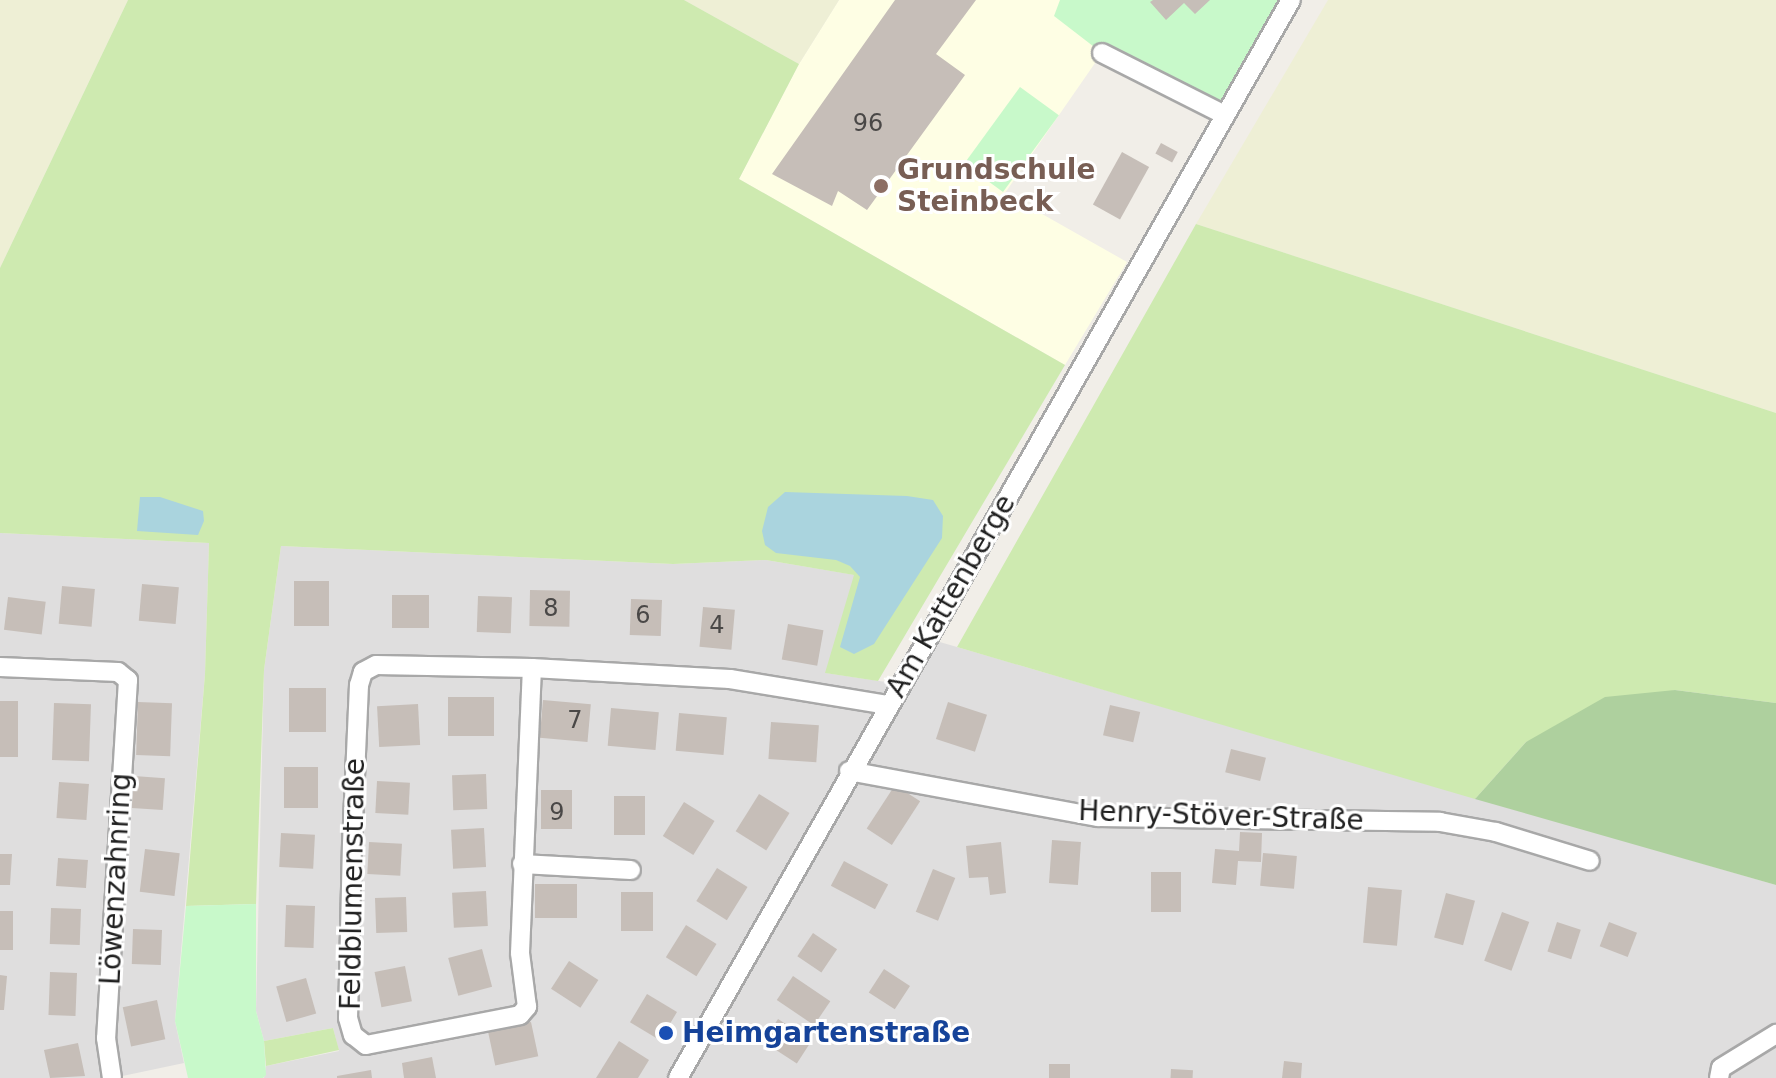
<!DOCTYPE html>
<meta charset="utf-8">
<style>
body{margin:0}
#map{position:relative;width:1776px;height:1078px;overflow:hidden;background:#f1eee8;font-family:"DejaVu Sans",sans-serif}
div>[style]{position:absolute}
.residential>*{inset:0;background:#dfdede}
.education>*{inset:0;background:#fefee4}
.farmland>*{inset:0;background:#eeefd5}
.grass>*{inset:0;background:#ceeab0}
.forest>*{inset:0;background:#aed09e}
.park>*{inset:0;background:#c8f9ca;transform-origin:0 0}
.water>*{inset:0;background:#aad4de}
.building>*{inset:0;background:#c6beb8;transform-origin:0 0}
.roads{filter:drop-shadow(2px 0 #a8a8a8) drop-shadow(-2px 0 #a8a8a8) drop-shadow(0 2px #a8a8a8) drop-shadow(0 -2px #a8a8a8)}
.street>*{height:18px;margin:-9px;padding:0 9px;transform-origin:9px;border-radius:9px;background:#fff}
.dots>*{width:22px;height:22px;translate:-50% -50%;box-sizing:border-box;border:4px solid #fff;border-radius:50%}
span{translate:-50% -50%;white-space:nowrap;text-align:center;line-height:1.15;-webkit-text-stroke:6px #fff;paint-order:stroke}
.number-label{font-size:24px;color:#4a4847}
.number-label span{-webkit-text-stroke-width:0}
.education-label{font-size:28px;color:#785e54;font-weight:700}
.left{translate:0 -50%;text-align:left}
.street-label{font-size:28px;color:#212121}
.transit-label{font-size:28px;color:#164399;font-weight:700}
</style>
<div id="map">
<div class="residential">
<div style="clip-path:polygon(0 533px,209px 543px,205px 674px,175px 1021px,184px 1063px,113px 1078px,0 1078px)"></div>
<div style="clip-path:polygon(281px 546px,673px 564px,766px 560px,855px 575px,826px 673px,899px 684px,926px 638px,1776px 885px,1776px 1078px,264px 1078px,266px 1066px,339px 1051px,333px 1028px,264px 1041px,256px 1011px,264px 670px)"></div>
</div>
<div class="education">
<div style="clip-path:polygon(839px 0,1125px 0,1102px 53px,1005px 193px,1127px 262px,1065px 365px,739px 179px,799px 64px)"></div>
</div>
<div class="farmland">
<div style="clip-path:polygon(0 0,128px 0,0 268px)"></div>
<div style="clip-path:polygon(684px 0,839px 0,799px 64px)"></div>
<div style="clip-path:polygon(1328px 0,1776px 0,1776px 413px,1196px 224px)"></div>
</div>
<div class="grass">
<div style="clip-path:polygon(128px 0,684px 0,799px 64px,739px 179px,1065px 365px,878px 681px,825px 673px,854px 575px,766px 560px,673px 564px,281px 546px,264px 670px,256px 904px,186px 906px,205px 674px,209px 543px,0 533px,0 268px)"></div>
<div style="clip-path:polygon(1196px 224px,1776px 413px,1776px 703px,1675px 690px,1526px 742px,1475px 799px,957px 647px)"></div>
<div style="clip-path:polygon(333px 1028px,339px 1050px,266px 1066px,264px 1041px)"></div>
</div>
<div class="forest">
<div style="clip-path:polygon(1675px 690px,1776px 703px,1776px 885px,1475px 799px,1526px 742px,1605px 697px)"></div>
</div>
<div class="park">
<div style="clip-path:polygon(1060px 0,1291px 0,1225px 115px,1102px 53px,1054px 16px)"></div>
<div style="left:1020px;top:87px;width:48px;height:95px;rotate:36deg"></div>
<div style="clip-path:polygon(256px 904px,256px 1011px,264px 1041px,266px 1075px,263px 1078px,188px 1078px,175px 1021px,186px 906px)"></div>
</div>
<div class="water">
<div style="clip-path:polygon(785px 492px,907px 496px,933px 500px,943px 516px,942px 538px,874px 644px,854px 654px,840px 647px,860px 577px,850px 566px,836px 560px,776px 553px,765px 545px,762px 531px,768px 507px)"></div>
<div style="clip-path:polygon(140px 497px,160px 497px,203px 511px,204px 521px,198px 535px,137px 531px)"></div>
</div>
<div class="building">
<div style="clip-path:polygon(895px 0,976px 0,936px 54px,965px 75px,867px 210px,838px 191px,832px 206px,772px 174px)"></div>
<div style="clip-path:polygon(1153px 0,1210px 0,1195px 14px,1184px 3px,1166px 20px,1150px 2px)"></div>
<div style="left:1161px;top:143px;width:19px;height:12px;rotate:28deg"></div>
<div style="left:1122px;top:152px;width:31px;height:60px;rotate:29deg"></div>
<div style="left:294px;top:581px;width:35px;height:45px"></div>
<div style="left:142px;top:584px;width:37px;height:37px;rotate:5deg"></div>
<div style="left:62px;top:586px;width:33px;height:38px;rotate:5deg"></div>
<div style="left:530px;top:590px;width:40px;height:36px;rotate:1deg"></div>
<div style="left:392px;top:595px;width:37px;height:33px"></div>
<div style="left:478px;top:596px;width:34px;height:36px;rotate:2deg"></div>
<div style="left:8px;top:597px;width:38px;height:33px;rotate:7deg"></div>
<div style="left:631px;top:599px;width:31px;height:36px;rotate:2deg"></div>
<div style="left:703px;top:607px;width:32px;height:40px;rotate:5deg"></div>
<div style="left:788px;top:624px;width:36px;height:36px;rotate:10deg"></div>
<div style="left:289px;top:688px;width:37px;height:44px"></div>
<div style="left:448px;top:697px;width:46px;height:39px"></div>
<div style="left:543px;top:700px;width:48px;height:38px;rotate:5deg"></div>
<div style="left:0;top:701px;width:18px;height:56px"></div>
<div style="left:138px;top:702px;width:34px;height:53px;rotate:2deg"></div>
<div style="left:948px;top:702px;width:41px;height:39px;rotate:18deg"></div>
<div style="left:54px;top:703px;width:37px;height:57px;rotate:2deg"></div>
<div style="left:418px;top:704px;width:41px;height:41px;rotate:87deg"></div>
<div style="left:1110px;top:705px;width:31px;height:31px;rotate:13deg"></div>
<div style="left:611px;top:708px;width:48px;height:38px;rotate:5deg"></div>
<div style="left:679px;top:713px;width:48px;height:38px;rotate:5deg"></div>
<div style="left:771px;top:722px;width:48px;height:37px;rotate:4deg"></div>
<div style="left:1231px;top:749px;width:36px;height:24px;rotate:14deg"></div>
<div style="left:284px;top:767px;width:34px;height:41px"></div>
<div style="left:486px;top:774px;width:35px;height:34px;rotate:88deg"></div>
<div style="left:134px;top:776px;width:31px;height:32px;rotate:4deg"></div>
<div style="left:377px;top:781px;width:33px;height:32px;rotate:3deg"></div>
<div style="left:59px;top:782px;width:30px;height:36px;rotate:4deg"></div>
<div style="left:895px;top:785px;width:30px;height:52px;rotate:33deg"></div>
<div style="left:541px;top:790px;width:31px;height:39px"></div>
<div style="left:759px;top:794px;width:36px;height:44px;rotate:32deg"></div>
<div style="left:614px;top:796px;width:31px;height:39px"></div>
<div style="left:684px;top:802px;width:36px;height:40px;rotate:32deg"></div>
<div style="left:484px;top:828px;width:39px;height:33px;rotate:87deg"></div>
<div style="clip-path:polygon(1240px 832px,1262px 833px,1261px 862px,1238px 861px,1236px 885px,1212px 883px,1215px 849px,1239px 851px)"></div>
<div style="left:281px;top:833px;width:34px;height:34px;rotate:3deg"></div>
<div style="left:1052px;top:840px;width:29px;height:43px;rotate:4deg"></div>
<div style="left:369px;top:842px;width:33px;height:32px;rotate:3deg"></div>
<div style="clip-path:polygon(1001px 842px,1006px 893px,990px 895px,988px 877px,969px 878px,966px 846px)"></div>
<div style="left:145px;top:849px;width:35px;height:43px;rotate:7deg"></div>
<div style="left:1263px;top:853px;width:34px;height:33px;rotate:5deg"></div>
<div style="clip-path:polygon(0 854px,12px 854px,10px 885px,0 885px)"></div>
<div style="left:58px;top:858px;width:30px;height:28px;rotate:4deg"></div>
<div style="left:844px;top:861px;width:50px;height:28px;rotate:28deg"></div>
<div style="left:717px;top:868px;width:36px;height:39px;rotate:32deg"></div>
<div style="left:933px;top:869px;width:24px;height:46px;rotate:22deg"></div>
<div style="left:1151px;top:872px;width:30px;height:40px"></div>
<div style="left:535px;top:884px;width:42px;height:34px"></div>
<div style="left:1368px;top:887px;width:34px;height:56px;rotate:5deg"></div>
<div style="left:486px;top:891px;width:35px;height:34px;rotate:87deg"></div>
<div style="left:621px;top:892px;width:32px;height:39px"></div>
<div style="left:1446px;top:893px;width:30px;height:46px;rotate:15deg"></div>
<div style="left:406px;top:897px;width:35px;height:31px;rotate:88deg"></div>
<div style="left:286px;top:905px;width:29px;height:42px;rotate:2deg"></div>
<div style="left:51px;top:908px;width:30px;height:36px;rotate:2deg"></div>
<div style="left:0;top:911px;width:13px;height:39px"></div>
<div style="left:1502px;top:912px;width:29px;height:52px;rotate:20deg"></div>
<div style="left:1557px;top:922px;width:25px;height:31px;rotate:18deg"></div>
<div style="left:1609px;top:922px;width:30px;height:26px;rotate:21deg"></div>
<div style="left:686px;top:925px;width:36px;height:38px;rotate:32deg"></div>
<div style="left:133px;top:929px;width:29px;height:35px;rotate:2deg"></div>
<div style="left:813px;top:933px;width:29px;height:28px;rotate:34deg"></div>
<div style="left:482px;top:949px;width:39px;height:35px;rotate:75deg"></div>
<div style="left:569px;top:961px;width:35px;height:33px;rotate:33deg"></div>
<div style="left:405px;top:966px;width:36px;height:31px;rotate:79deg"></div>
<div style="left:884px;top:969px;width:31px;height:28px;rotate:33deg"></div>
<div style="left:50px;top:972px;width:27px;height:43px;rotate:2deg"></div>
<div style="clip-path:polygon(0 975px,7px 976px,4px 1010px,0 1010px)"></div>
<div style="left:793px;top:976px;width:45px;height:29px;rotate:34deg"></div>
<div style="left:306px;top:978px;width:37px;height:31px;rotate:74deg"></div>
<div style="left:647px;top:994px;width:35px;height:33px;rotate:31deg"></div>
<div style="left:157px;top:1000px;width:40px;height:35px;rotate:78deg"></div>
<div style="left:778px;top:1019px;width:40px;height:27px;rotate:33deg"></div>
<div style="left:531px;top:1022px;width:35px;height:44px;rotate:78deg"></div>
<div style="clip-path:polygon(619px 1041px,649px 1060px,638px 1078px,596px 1078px)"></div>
<div style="clip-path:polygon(78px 1043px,85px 1076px,50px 1078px,44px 1050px)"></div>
<div style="clip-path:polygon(432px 1057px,436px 1078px,404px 1078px,402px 1063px)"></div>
<div style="clip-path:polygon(1284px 1061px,1302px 1063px,1301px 1078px,1282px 1078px)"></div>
<div style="left:1049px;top:1064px;width:21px;height:14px"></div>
<div style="left:1171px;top:1069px;width:22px;height:9px;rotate:3deg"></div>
<div style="clip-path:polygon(371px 1070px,372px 1078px,337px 1078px,337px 1076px)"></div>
</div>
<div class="roads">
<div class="street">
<div style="left:1102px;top:53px;width:138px;rotate:26.8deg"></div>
<div style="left:0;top:667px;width:118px;rotate:2.4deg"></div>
<div style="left:118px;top:672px;width:13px;rotate:39deg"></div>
<div style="left:128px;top:680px;width:359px;rotate:93.5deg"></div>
<div style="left:106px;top:1038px;width:40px;rotate:81.5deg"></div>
<div style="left:532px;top:668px;width:156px;rotate:-178.9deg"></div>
<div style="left:376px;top:665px;width:15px;rotate:152deg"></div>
<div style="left:363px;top:672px;width:14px;rotate:107deg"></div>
<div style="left:359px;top:685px;width:158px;rotate:92.5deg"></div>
<div style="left:352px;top:843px;width:175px;rotate:91.3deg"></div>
<div style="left:348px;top:1018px;width:18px;rotate:74deg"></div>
<div style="left:353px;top:1035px;width:16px;rotate:38deg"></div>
<div style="left:366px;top:1045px;width:157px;rotate:-11deg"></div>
<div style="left:520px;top:1015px;width:11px;rotate:-49deg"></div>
<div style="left:527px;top:1007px;width:54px;rotate:-97.4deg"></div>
<div style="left:520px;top:953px;width:285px;rotate:-87.6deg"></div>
<div style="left:532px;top:668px;width:198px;rotate:3.2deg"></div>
<div style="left:730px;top:679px;width:159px;rotate:9.4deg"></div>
<div style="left:849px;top:771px;width:253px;rotate:10.5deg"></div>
<div style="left:1098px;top:817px;width:342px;rotate:0.8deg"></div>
<div style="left:1440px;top:822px;width:57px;rotate:10.1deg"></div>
<div style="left:1496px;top:832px;width:98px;rotate:17.1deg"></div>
<div style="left:522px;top:864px;width:109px;rotate:3.2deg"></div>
<div style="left:678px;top:1078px;width:1240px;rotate:-60.38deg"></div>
<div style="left:1719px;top:1078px;width:10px;rotate:-79deg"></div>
<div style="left:1721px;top:1068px;width:65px;rotate:-31.7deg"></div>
</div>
</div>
<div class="dots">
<div style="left:881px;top:186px;background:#8d6e63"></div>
<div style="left:666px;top:1033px;background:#1a4fb4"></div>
</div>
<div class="number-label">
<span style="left:868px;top:124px">96</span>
<span style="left:551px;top:609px">8</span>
<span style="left:643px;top:616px">6</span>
<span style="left:717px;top:626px">4</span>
<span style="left:575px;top:721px">7</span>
<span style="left:557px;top:813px">9</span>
</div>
<div class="education-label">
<span class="left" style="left:897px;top:186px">Grundschule<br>Steinbeck</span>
</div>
<div class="street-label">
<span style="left:951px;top:596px;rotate:-60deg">Am Kattenberge</span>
<span style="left:1221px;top:816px;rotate:2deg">Henry-Stöver-Straße</span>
<span style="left:116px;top:879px;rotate:-87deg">Löwenzahnring</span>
<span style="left:353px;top:884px;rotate:-89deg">Feldblumenstraße</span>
</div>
<div class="transit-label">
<span class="left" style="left:682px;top:1033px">Heimgartenstraße</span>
</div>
</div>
